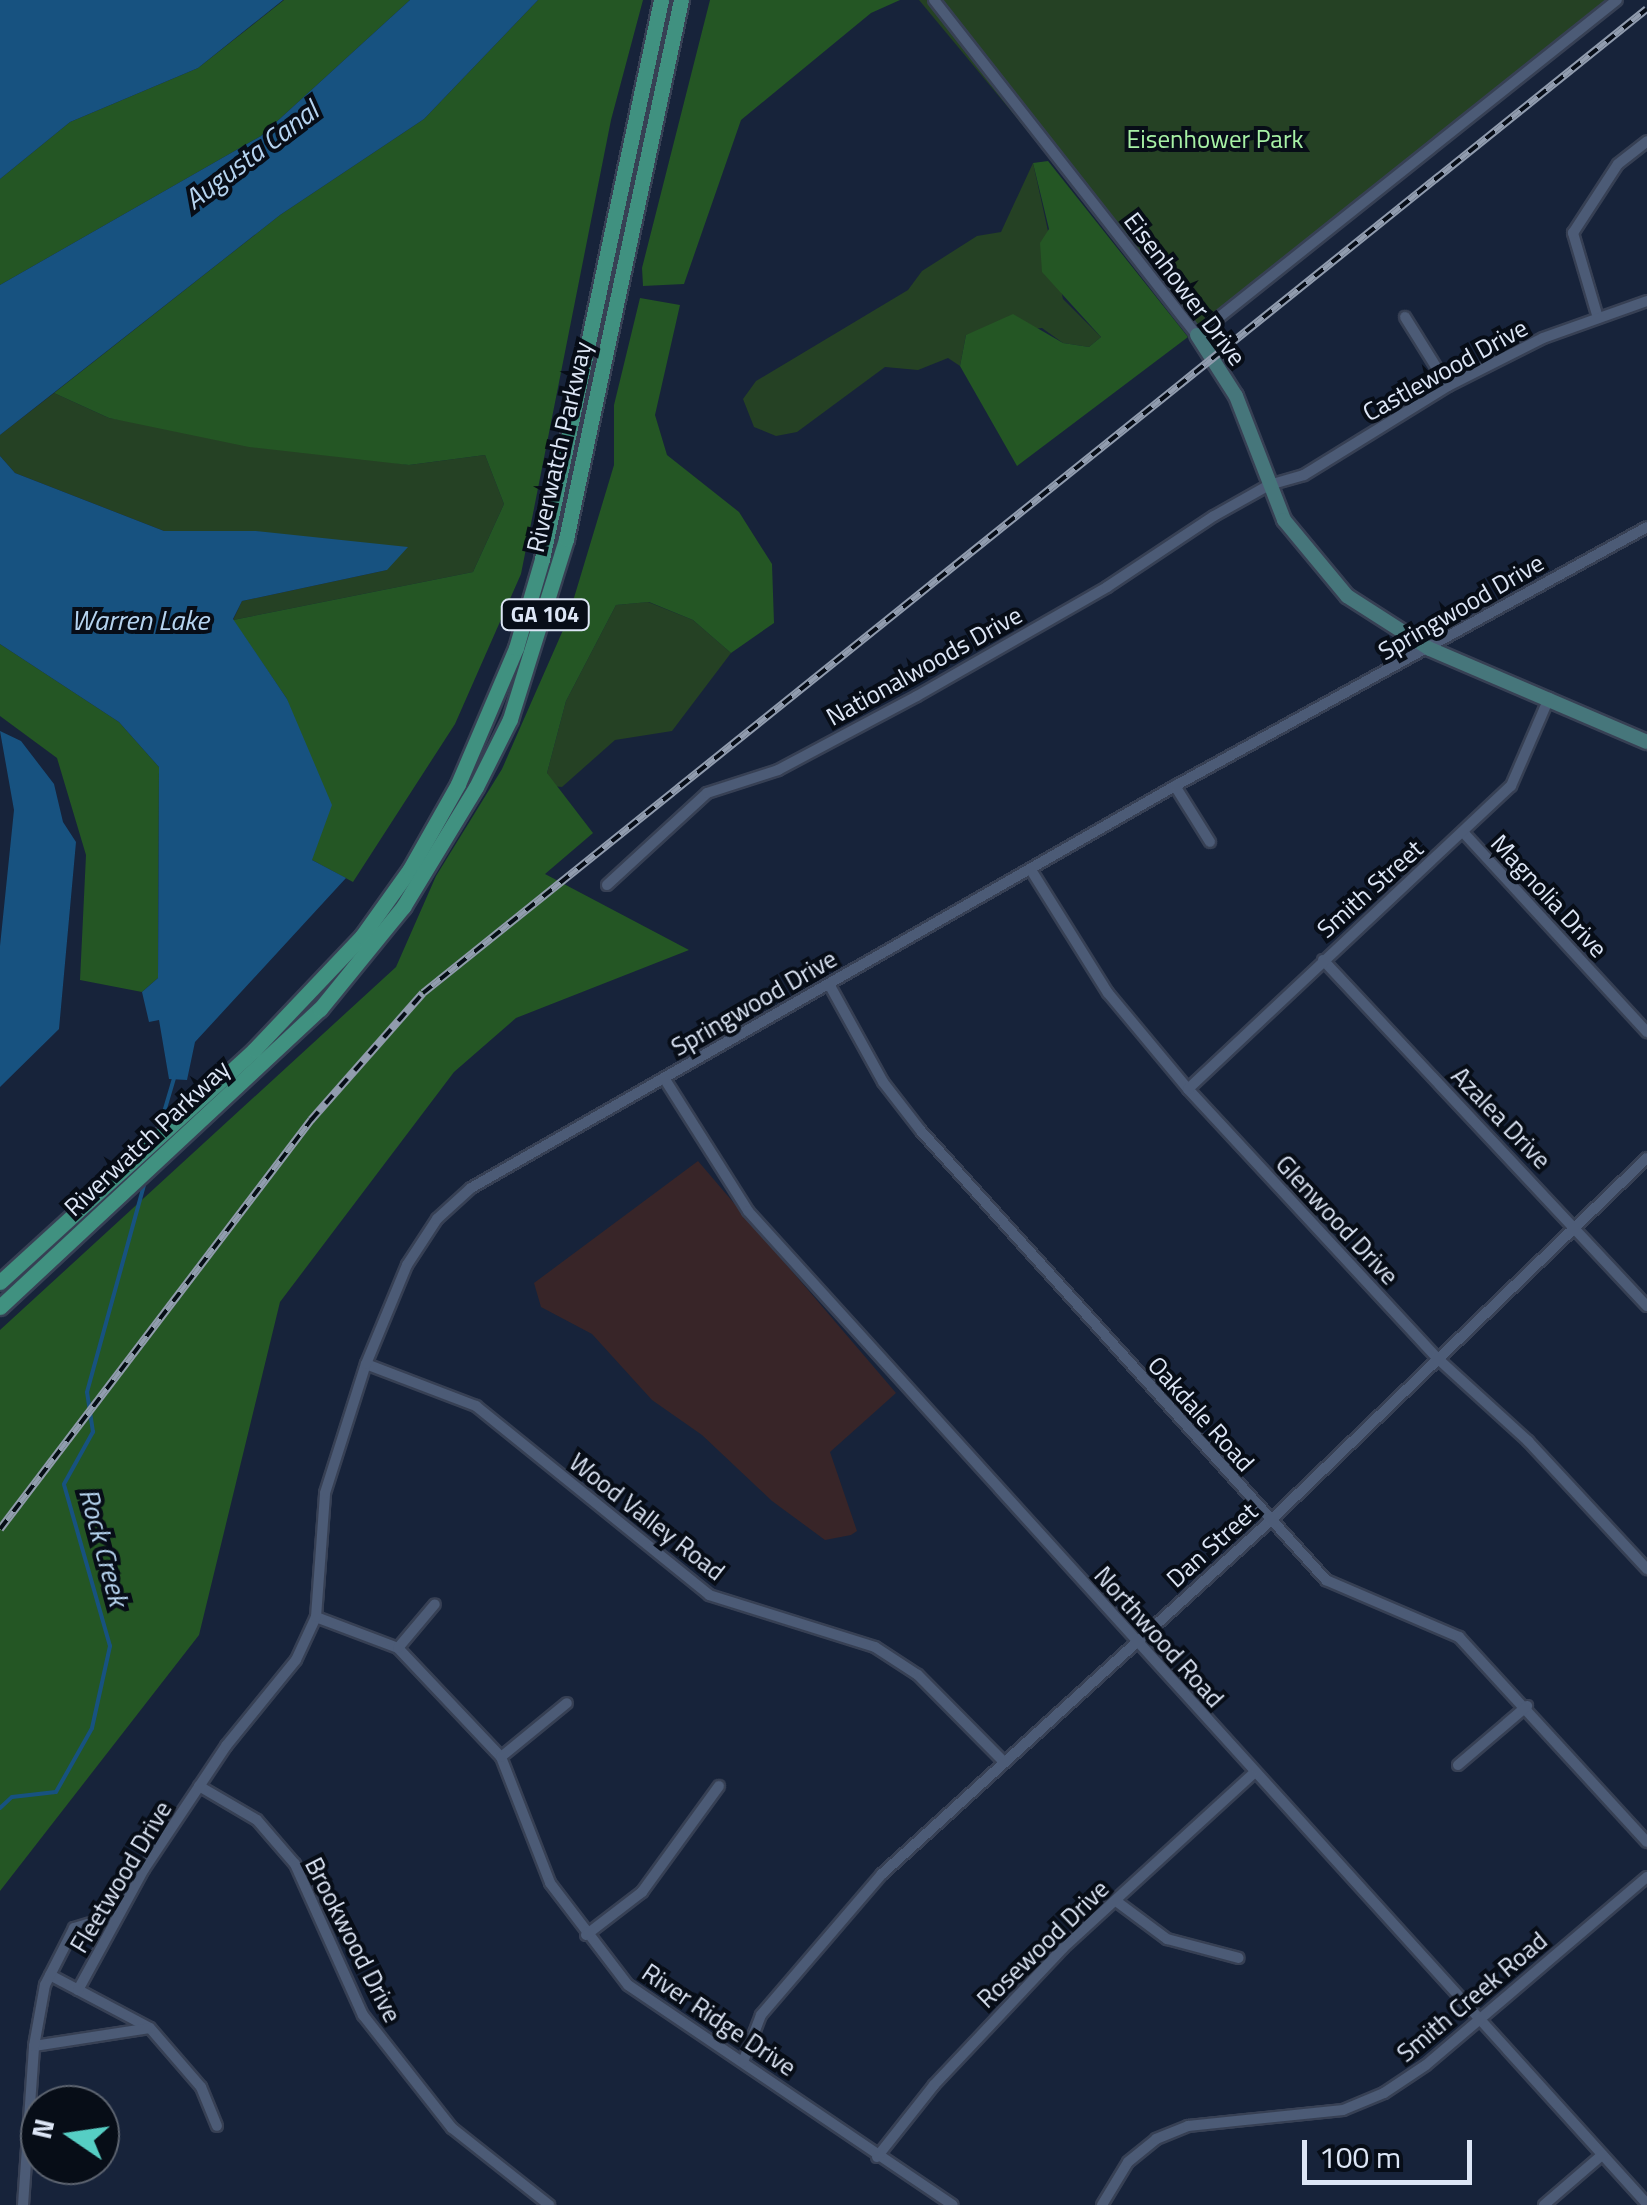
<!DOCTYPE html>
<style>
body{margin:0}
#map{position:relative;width:1647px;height:2205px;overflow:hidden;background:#17233a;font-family:"Titillium Web",sans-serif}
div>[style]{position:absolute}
.education>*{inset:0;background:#382528}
.green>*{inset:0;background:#254124}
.forest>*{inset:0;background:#245624}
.water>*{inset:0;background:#175280}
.stream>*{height:4px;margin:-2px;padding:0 2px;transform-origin:2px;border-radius:2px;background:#175280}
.roads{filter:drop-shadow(2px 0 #374054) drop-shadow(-2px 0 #374054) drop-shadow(0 2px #374054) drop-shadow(0 -2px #374054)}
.street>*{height:10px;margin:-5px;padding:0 5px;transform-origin:5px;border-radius:5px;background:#4c5b76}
.secondary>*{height:14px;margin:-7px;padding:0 7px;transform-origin:7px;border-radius:7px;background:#46767b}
.primary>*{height:15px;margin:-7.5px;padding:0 7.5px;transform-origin:7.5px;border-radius:7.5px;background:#409180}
.rail>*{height:8px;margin-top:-4px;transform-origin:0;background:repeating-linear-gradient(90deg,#070d17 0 11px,#919cae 0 22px);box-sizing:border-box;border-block:2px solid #919cae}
span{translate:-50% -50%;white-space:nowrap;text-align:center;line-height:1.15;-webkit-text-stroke:8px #070d17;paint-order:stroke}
.shield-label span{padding:2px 8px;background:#070d17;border:2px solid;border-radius:8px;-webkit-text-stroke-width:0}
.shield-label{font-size:22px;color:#dde6f6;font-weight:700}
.park-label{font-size:25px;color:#a7f1a5}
.street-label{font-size:25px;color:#dde6f6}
.water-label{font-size:28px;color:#b6d4f0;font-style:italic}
.north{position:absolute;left:20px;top:2085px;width:100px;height:100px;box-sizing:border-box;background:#070d17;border:2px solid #5d6470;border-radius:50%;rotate:283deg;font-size:28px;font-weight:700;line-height:40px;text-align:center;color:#dde6f6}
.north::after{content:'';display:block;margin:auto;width:35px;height:45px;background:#56cec4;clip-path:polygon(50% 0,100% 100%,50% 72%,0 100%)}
.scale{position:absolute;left:1302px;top:2140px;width:170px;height:45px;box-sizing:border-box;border:5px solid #dde6f6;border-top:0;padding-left:12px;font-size:30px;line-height:35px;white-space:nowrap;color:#dde6f6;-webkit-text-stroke:8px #070d17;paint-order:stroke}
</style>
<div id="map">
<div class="education">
<div style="clip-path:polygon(698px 1161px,896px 1393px,830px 1452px,857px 1531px,851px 1535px,825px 1540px,772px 1501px,702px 1435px,652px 1400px,592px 1334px,541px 1307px,534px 1283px)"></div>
</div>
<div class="green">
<div style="clip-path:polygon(919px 0,1618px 0,1197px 335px)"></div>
<div style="clip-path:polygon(1033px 163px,1063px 299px,1101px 337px,1089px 347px,1063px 343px,1042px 328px,966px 335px,960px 366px,948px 358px,918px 370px,885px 367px,797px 432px,776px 436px,754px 427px,743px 399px,756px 381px,908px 290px,922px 271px,977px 236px,1001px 232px)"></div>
<div style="clip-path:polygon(54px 393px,109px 418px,409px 465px,485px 455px,504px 504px,473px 572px,233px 620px,242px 601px,387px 570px,256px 531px,164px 531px,15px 473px,0 456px,0 435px)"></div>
<div style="clip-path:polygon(648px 602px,693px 620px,731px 653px,672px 731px,615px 740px,562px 787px,552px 786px,547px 773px,566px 701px,616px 605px)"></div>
</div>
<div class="forest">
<div style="clip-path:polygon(284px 0,410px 0,261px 136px,0 285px,0 179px,70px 122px,198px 68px)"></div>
<div style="clip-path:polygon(538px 0,643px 0,611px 120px,521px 574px,455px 724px,353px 882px,312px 860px,287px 699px,233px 620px,473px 572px,504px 504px,485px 455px,409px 465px,249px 447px,109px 418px,54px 393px,280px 215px,424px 119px)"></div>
<div style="clip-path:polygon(710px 0,900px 0,871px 13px,741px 120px,684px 284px,643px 286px,642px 268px)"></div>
<div style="clip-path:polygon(1048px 161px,1188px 337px,1017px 466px,960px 366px,966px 335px,1013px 314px,1063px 343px,1089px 347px,1101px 337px,1042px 272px,1040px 243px,1049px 229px,1033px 163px)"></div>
<div style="clip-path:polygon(640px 298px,680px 305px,655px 415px,667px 455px,739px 512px,772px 564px,774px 623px,731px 653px,693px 620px,649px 602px,616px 605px,566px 701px,547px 773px,593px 833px,545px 874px,689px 950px,516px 1018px,454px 1072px,280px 1302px,199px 1635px,0 1891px,0 1330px,396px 967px,436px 876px,502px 769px,567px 621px,614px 465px,614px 405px)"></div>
<div style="clip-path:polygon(0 644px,119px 722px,159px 767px,158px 978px,142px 992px,80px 980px,86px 855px,57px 758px,0 716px)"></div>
</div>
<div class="water">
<div style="clip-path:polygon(0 0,283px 0,198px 68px,70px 122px,0 179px)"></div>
<div style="clip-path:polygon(410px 0,538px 0,424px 119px,280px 215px,0 435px,0 285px,261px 136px)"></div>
<div style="clip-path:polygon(0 456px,15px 473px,164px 531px,256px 531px,408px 547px,387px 570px,242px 601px,233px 619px,287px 699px,332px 805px,312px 860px,346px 878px,195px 1042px,187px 1080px,169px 1079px,159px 1020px,149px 1022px,142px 992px,158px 978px,159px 767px,119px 722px,0 644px)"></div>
<div style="clip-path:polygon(0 731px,21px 741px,54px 784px,63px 822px,76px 842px,59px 1029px,0 1087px,0 946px,14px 810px)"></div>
</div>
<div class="stream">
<div style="left:159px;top:1129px;width:56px;rotate:-73.5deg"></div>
<div style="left:0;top:1808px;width:16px;rotate:-43deg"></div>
<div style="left:12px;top:1797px;width:44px;rotate:-6.5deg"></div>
<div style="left:56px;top:1792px;width:73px;rotate:-60.6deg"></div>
<div style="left:92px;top:1728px;width:84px;rotate:-77.6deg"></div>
<div style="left:110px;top:1646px;width:168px;rotate:-105.9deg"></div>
<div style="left:64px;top:1484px;width:60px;rotate:-60.9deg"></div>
<div style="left:93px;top:1432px;width:40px;rotate:-98.5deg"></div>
<div style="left:87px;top:1392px;width:219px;rotate:-74.6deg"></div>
</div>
<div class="roads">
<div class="street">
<div style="left:934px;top:0;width:426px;rotate:51.9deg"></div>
<div style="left:1197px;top:335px;width:537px;rotate:-38.58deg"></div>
<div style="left:1405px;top:317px;width:81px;rotate:58.1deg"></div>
<div style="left:1598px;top:318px;width:89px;rotate:-106.4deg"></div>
<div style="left:1573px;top:233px;width:82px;rotate:-56.9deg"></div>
<div style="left:1618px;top:164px;width:37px;rotate:-38deg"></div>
<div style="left:1175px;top:786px;width:66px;rotate:58deg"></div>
<div style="left:1463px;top:832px;width:272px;rotate:47.4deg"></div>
<div style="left:1031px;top:870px;width:145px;rotate:58deg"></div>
<div style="left:1108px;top:993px;width:125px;rotate:50.2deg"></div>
<div style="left:1188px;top:1089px;width:365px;rotate:47.2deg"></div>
<div style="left:1436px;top:1357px;width:125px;rotate:42.4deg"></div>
<div style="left:1528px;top:1441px;width:175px;rotate:47.1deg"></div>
<div style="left:607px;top:885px;width:136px;rotate:-42.6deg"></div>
<div style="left:707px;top:793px;width:75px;rotate:-17.9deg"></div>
<div style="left:778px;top:770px;width:157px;rotate:-28deg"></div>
<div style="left:917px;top:696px;width:219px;rotate:-29.8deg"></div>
<div style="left:1107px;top:587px;width:128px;rotate:-33.6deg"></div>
<div style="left:1214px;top:516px;width:63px;rotate:-29.4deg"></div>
<div style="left:1269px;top:485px;width:36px;rotate:-16deg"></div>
<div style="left:1304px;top:475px;width:169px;rotate:-31.7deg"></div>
<div style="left:1448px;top:386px;width:106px;rotate:-26.8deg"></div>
<div style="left:1543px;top:338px;width:110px;rotate:-19.6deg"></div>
<div style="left:1323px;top:960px;width:474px;rotate:46.9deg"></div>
<div style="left:829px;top:984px;width:112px;rotate:61.1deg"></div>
<div style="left:883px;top:1082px;width:62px;rotate:52.2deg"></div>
<div style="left:921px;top:1131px;width:605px;rotate:47.95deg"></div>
<div style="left:1326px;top:1580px;width:145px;rotate:23.2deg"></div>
<div style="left:1459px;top:1637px;width:278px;rotate:47.5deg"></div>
<div style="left:664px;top:1078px;width:157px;rotate:57.7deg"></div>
<div style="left:748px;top:1211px;width:1339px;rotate:47.84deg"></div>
<div style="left:1188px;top:1089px;width:443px;rotate:-43.2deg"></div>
<div style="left:1511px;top:786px;width:96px;rotate:-66.6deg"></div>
<div style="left:366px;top:1364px;width:118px;rotate:20.9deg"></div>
<div style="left:476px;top:1406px;width:300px;rotate:39deg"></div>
<div style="left:709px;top:1595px;width:174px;rotate:17.4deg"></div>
<div style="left:875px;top:1647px;width:51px;rotate:33.1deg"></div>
<div style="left:918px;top:1675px;width:118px;rotate:45.3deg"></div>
<div style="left:316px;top:1617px;width:88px;rotate:20.7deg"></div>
<div style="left:398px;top:1648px;width:150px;rotate:46.6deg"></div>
<div style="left:501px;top:1757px;width:135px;rotate:68.7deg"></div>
<div style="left:550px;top:1883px;width:128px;rotate:52.6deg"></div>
<div style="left:628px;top:1985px;width:392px;rotate:34.1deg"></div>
<div style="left:398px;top:1648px;width:57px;rotate:-49.9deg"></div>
<div style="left:501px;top:1757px;width:85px;rotate:-39.3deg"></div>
<div style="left:1458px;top:1765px;width:91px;rotate:-40.5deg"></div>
<div style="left:199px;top:1786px;width:67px;rotate:30.4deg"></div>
<div style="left:257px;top:1820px;width:58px;rotate:49.2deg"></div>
<div style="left:295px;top:1864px;width:166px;rotate:65.8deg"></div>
<div style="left:363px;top:2015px;width:144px;rotate:51.8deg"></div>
<div style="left:452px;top:2128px;width:124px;rotate:38.4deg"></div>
<div style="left:1116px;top:1901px;width:64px;rotate:36.7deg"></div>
<div style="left:1167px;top:1939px;width:74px;rotate:14.8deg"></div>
<div style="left:586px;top:1935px;width:71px;rotate:-37.5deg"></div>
<div style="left:642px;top:1892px;width:131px;rotate:-54deg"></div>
<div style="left:50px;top:1975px;width:113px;rotate:27.9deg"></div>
<div style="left:150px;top:2028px;width:78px;rotate:49.2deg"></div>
<div style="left:201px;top:2087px;width:42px;rotate:67.7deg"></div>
<div style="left:78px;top:1990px;width:138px;rotate:-61.4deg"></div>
<div style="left:144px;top:1869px;width:148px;rotate:-56.3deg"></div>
<div style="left:226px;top:1746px;width:111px;rotate:-50.9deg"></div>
<div style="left:296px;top:1660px;width:47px;rotate:-65.1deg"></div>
<div style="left:316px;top:1617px;width:124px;rotate:-85.8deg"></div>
<div style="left:325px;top:1493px;width:135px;rotate:-72.4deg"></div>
<div style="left:366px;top:1364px;width:107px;rotate:-67.5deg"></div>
<div style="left:407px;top:1265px;width:55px;rotate:-56.9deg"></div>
<div style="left:437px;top:1219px;width:46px;rotate:-42.4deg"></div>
<div style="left:471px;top:1188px;width:811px;rotate:-29.73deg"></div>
<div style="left:1175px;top:786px;width:538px;rotate:-28.75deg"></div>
<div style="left:34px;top:2046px;width:117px;rotate:-8.8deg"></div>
<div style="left:743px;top:2062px;width:50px;rotate:-69deg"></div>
<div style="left:761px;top:2015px;width:186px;rotate:-49.4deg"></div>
<div style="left:882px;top:1874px;width:525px;rotate:-42.3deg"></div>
<div style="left:1270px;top:1521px;width:523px;rotate:-43.92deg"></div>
<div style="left:877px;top:2157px;width:92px;rotate:-51.6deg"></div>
<div style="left:934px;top:2085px;width:188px;rotate:-46.7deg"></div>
<div style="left:1063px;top:1948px;width:256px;rotate:-42.5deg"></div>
<div style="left:23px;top:2205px;width:159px;rotate:-86deg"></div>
<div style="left:34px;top:2046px;width:62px;rotate:-79.8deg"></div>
<div style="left:45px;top:1985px;width:64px;rotate:-63deg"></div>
<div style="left:74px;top:1928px;width:45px;rotate:-16.8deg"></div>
<div style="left:1102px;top:2205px;width:50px;rotate:-58.8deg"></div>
<div style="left:1128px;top:2162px;width:36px;rotate:-39deg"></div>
<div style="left:1156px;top:2139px;width:35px;rotate:-22deg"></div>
<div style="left:1188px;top:2126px;width:156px;rotate:-5.9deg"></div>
<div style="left:1343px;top:2110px;width:44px;rotate:-22.5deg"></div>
<div style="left:1384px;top:2093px;width:50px;rotate:-33.7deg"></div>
<div style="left:1426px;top:2065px;width:290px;rotate:-40.4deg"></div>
<div style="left:1544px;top:2205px;width:77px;rotate:-40.8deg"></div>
</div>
<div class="secondary">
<div style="left:1197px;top:335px;width:72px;rotate:57.4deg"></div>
<div style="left:1236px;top:396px;width:133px;rotate:68.8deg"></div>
<div style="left:1284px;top:520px;width:99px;rotate:50.3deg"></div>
<div style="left:1347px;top:596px;width:98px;rotate:32.6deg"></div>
<div style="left:1430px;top:649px;width:236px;rotate:23.2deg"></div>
</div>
<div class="primary">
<div style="left:0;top:1282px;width:344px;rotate:-42.4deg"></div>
<div style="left:254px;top:1050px;width:157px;rotate:-46.5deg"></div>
<div style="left:362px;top:936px;width:82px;rotate:-54.4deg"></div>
<div style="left:410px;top:869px;width:98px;rotate:-60.5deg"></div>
<div style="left:458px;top:784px;width:148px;rotate:-66.9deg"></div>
<div style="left:516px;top:648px;width:93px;rotate:-73.7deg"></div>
<div style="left:542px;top:559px;width:572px;rotate:-77.98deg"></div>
<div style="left:0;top:1307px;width:437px;rotate:-43deg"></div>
<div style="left:320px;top:1009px;width:132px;rotate:-50.9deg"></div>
<div style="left:403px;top:907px;width:140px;rotate:-58.7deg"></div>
<div style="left:476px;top:787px;width:76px;rotate:-63.4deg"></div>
<div style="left:510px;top:719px;width:189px;rotate:-72.7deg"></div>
<div style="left:566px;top:539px;width:551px;rotate:-77.96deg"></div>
</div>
</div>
<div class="rail">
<div style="left:0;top:1529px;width:514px;rotate:-52.75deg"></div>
<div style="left:311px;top:1120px;width:169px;rotate:-48.6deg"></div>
<div style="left:423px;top:993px;width:1570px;rotate:-38.8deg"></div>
</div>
<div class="shield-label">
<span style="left:545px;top:615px">GA 104</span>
</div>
<div class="park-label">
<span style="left:1215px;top:139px">Eisenhower Park</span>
</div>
<div class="street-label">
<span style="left:1185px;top:289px;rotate:53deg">Eisenhower Drive</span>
<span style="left:1445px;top:370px;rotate:-29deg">Castlewood Drive</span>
<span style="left:559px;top:447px;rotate:-77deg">Riverwatch Parkway</span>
<span style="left:1461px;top:607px;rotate:-30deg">Springwood Drive</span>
<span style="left:924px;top:666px;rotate:-29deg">Nationalwoods Drive</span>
<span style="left:1370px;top:889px;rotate:-42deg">Smith Street</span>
<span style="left:1549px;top:896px;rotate:47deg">Magnolia Drive</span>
<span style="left:754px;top:1003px;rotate:-30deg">Springwood Drive</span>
<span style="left:1501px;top:1118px;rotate:46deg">Azalea Drive</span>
<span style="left:147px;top:1138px;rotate:-43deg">Riverwatch Parkway</span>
<span style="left:1337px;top:1220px;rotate:47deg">Glenwood Drive</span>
<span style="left:1201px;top:1414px;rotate:48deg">Oakdale Road</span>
<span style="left:647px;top:1517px;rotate:38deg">Wood Valley Road</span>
<span style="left:1212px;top:1545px;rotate:-42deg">Dan Street</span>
<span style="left:1159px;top:1637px;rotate:48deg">Northwood Road</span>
<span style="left:121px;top:1877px;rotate:-59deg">Fleetwood Drive</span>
<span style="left:353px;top:1940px;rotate:63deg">Brookwood Drive</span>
<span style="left:1043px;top:1944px;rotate:-44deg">Rosewood Drive</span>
<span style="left:1472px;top:1997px;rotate:-40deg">Smith Creek Road</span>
<span style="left:719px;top:2020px;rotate:34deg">River Ridge Drive</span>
</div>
<div class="water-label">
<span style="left:251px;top:155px;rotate:-37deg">Augusta Canal</span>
<span style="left:140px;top:620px">Warren Lake</span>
<span style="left:104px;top:1547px;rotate:75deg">Rock Creek</span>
</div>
<div class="north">N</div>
<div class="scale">100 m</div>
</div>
